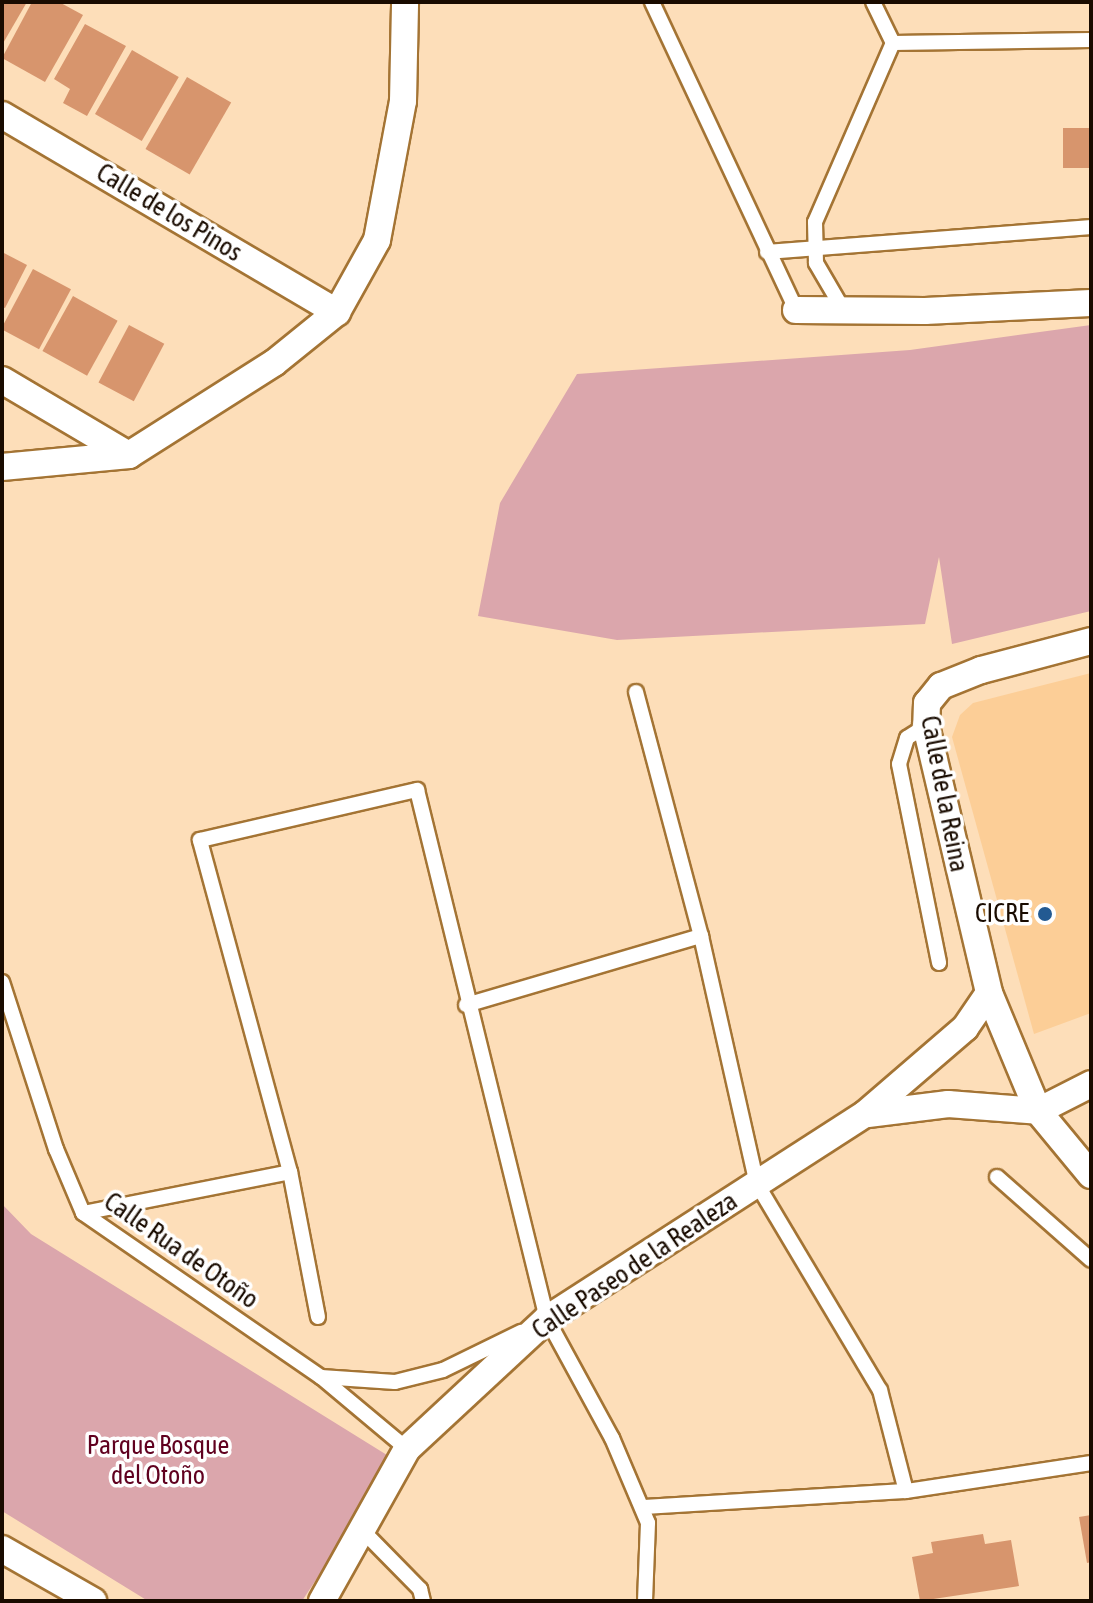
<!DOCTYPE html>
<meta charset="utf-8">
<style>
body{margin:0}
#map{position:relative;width:1093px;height:1603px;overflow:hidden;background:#fddeb9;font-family:"Asap Condensed",sans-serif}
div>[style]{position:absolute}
.built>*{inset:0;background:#fcce97}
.green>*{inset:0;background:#dba6ac}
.building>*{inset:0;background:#d7956d;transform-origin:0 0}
.roads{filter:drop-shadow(2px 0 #a47434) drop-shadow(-2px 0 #a47434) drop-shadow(0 2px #a47434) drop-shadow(0 -2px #a47434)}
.lane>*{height:14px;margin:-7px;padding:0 7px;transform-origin:7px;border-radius:7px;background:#fff}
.street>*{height:26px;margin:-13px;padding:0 13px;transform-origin:13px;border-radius:13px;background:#fff}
.dots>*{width:22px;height:22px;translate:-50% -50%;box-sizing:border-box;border:4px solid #fff;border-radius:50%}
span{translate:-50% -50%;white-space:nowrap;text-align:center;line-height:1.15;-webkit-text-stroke:7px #fff;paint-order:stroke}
.street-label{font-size:26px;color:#190b00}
.poi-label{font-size:26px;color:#190b00}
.right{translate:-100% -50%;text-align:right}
.park-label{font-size:26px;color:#60001f}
.frame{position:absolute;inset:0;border:4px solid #190b00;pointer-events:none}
</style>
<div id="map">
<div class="built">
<div style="clip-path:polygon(1091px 673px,1091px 1013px,1034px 1034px,952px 737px,960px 715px,973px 703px)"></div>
</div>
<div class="green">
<div style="clip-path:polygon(1091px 325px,1091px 611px,952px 644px,939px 557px,925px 624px,617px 640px,478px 616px,500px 503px,577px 374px,910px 350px)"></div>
<div style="clip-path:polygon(2px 1204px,31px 1234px,395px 1460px,302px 1601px,148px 1601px,2px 1511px)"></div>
</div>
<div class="building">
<div style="clip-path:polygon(2px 2px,27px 2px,2px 45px)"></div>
<div style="clip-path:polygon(32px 2px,59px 2px,83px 15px,45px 82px,2px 58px)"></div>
<div style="clip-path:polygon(85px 24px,126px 46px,87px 116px,63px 103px,70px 89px,54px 79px)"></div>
<div style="left:132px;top:50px;width:54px;height:74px;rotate:30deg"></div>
<div style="left:187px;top:77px;width:51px;height:83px;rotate:30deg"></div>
<div style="left:1091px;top:128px;width:40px;height:28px;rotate:90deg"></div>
<div style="clip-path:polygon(2px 252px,27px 265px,5px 308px,2px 307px)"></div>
<div style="left:33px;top:269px;width:43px;height:68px;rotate:28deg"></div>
<div style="left:73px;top:296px;width:51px;height:63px;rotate:29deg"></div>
<div style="left:129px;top:325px;width:40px;height:65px;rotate:28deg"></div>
<div style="clip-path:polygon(1091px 1515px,1091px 1562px,1087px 1563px,1079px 1517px)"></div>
<div style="clip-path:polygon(983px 1534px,985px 1544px,1011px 1540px,1019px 1586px,920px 1601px,912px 1557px,933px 1553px,931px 1542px)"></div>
</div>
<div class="roads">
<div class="lane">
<div style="left:652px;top:2px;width:340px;rotate:64.9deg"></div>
<div style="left:873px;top:2px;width:46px;rotate:64deg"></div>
<div style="left:893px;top:43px;width:198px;rotate:-0.9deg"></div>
<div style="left:767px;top:252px;width:325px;rotate:-4.4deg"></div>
<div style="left:844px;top:311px;width:56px;rotate:-120.3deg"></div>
<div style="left:816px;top:263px;width:41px;rotate:-91.4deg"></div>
<div style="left:815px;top:222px;width:195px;rotate:-66.5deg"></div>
<div style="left:636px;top:692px;width:253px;rotate:75.1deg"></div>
<div style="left:701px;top:936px;width:254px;rotate:77.3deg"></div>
<div style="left:757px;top:1184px;width:240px;rotate:59.2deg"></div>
<div style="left:880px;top:1390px;width:104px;rotate:75.6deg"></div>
<div style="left:926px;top:726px;width:22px;rotate:148deg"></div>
<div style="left:907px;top:738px;width:27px;rotate:107deg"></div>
<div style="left:899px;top:764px;width:203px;rotate:78.6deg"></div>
<div style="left:2px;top:982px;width:176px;rotate:72.1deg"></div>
<div style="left:56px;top:1149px;width:69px;rotate:67.1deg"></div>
<div style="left:83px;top:1213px;width:289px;rotate:34.6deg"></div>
<div style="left:321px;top:1377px;width:112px;rotate:39.9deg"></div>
<div style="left:466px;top:1005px;width:245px;rotate:-16.4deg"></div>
<div style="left:997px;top:1177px;width:125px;rotate:41.4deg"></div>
<div style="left:83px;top:1213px;width:211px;rotate:-11.2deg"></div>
<div style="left:318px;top:1317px;width:148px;rotate:-100.9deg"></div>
<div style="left:290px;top:1172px;width:344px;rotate:-105.2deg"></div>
<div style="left:200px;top:840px;width:223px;rotate:-13deg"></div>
<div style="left:417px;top:790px;width:545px;rotate:76.19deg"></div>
<div style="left:547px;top:1319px;width:136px;rotate:61.4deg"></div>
<div style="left:612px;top:1438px;width:92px;rotate:67deg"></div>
<div style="left:648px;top:1523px;width:78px;rotate:92.2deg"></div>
<div style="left:321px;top:1377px;width:74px;rotate:3.9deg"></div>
<div style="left:395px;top:1382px;width:49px;rotate:-14deg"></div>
<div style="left:443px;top:1370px;width:87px;rotate:-26deg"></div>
<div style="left:643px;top:1507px;width:263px;rotate:-3.5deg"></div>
<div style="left:906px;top:1491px;width:187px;rotate:-8.6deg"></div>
<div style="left:360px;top:1528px;width:86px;rotate:45.5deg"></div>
<div style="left:420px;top:1589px;width:12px;rotate:76deg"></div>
</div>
<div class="street">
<div style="left:2px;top:115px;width:389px;rotate:30.5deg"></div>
<div style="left:796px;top:310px;width:129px;rotate:0.4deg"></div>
<div style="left:925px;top:311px;width:166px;rotate:-2.8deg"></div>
<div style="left:2px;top:380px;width:147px;rotate:30.6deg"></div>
<div style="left:2px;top:467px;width:128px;rotate:-5.4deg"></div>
<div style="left:129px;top:455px;width:172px;rotate:-32.4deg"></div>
<div style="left:274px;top:363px;width:81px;rotate:-39deg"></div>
<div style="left:337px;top:312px;width:82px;rotate:-60.9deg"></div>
<div style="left:377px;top:240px;width:141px;rotate:-79.4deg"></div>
<div style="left:403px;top:101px;width:99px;rotate:-88.8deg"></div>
<div style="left:1091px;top:641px;width:114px;rotate:165.2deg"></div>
<div style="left:981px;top:670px;width:43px;rotate:158.2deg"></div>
<div style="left:941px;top:686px;width:22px;rotate:129deg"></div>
<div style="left:927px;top:703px;width:23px;rotate:92deg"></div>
<div style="left:926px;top:726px;width:274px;rotate:76.7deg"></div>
<div style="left:989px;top:993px;width:128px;rotate:67.4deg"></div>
<div style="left:1038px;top:1111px;width:83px;rotate:50.4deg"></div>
<div style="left:868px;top:1114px;width:81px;rotate:-7.1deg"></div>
<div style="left:948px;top:1104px;width:90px;rotate:4.4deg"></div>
<div style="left:1038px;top:1111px;width:59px;rotate:-27deg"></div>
<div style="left:2px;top:1549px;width:105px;rotate:29.7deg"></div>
<div style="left:322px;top:1601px;width:174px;rotate:-60.8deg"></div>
<div style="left:407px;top:1449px;width:191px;rotate:-42.9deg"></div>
<div style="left:547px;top:1319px;width:378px;rotate:-32.8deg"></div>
<div style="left:865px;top:1114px;width:132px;rotate:-40.7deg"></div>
<div style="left:965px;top:1028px;width:42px;rotate:-55.6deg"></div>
</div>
</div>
<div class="dots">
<div style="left:1045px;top:914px;background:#235a92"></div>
</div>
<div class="street-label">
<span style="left:169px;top:213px;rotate:31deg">Calle de los Pinos</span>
<span style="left:944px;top:794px;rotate:79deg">Calle de la Reina</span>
<span style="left:181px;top:1251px;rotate:35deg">Calle Rua de Otoño</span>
<span style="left:635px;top:1266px;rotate:-34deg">Calle Paseo de la Realeza</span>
</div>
<div class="poi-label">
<span class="right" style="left:1029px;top:914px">CICRE</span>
</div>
<div class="park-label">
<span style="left:158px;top:1461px">Parque Bosque<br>del Otoño</span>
</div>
<div class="frame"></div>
</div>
